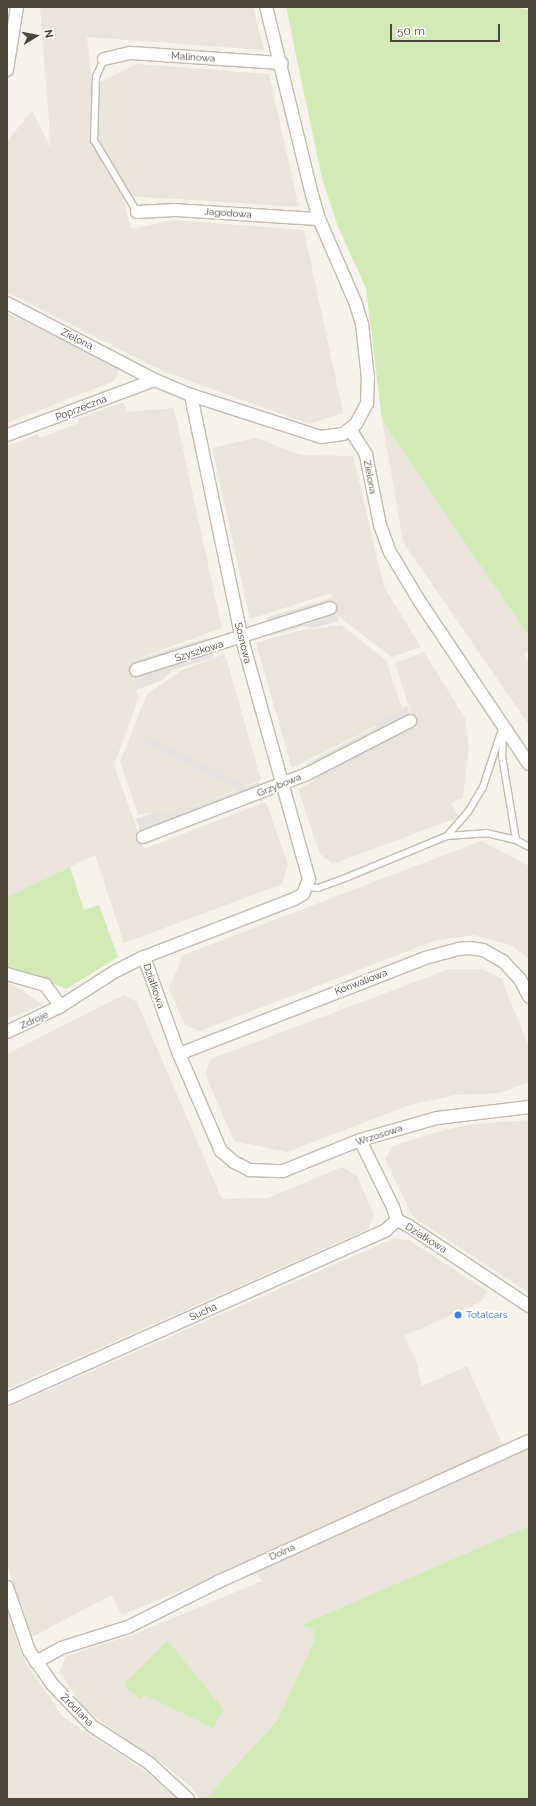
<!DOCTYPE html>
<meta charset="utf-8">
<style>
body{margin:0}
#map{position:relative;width:536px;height:1806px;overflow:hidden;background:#f6f3ec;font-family:Raleway,sans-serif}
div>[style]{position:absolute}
.residential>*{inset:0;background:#eae5da}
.green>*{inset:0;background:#d2eab5}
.parking>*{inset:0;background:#e5e3e0;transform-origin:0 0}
.roads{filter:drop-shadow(1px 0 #c2bbae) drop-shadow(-1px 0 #c2bbae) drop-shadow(0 1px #c2bbae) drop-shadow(0 -1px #c2bbae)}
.lane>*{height:6px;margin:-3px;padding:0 3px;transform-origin:3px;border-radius:3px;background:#fff}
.street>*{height:12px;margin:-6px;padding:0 6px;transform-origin:6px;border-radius:6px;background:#fff}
.dots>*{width:11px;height:11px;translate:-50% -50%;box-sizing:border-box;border:2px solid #fff;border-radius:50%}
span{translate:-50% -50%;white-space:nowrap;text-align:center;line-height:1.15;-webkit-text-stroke:3.5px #fff;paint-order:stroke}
.street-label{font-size:10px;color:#4b4439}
.shop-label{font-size:10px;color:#366cbe}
.left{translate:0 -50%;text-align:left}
.frame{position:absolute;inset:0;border:8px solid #4b4439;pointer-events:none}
.north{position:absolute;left:16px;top:16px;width:40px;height:40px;-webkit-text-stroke:3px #fff;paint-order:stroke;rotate:80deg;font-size:11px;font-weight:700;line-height:16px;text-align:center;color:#4b4439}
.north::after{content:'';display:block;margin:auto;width:14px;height:18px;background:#4b4439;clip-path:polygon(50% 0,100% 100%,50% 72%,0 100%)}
.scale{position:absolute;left:390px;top:24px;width:110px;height:18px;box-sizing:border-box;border:2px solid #4b4439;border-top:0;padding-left:5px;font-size:12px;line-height:14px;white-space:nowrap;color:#4b4439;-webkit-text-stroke:3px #fff;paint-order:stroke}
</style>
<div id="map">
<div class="residential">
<div style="clip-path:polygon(40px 7px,253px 7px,264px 50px,87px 37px,92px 86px,137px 64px,269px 74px,299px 207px,129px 196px,124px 200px,131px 229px,173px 220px,304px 230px,343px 413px,309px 424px,165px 372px,7px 292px,7px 142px,32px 110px,51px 148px)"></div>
<div style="clip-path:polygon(7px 313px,121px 367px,114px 381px,7px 423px)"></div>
<div style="clip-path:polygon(123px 402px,127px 412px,174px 408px,222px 628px,128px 662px,139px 697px,114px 765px,144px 849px,266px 802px,288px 865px,282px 884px,124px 943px,95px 855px,7px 897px,7px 446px,38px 434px,40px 438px,79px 423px,78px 419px)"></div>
<div style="clip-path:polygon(382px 420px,529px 637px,529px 651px,524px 654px,529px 662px,529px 725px,403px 542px)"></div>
<div style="clip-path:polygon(256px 438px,301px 455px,353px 456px,384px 587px,421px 647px,392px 657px,338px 616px,331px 593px,250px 619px,212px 448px)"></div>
<div style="clip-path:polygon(341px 625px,386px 660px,402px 708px,365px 732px,292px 768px,256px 643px,298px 631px)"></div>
<div style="clip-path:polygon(424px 652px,465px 718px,469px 747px,463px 798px,451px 803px,459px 817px,333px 864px,320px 854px,298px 789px,417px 731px,395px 663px)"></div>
<div style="clip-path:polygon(225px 654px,261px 780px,180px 812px,138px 814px,120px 762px,147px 694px,184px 669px)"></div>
<div style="clip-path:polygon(481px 841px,529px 866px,529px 959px,511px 945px,474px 935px,434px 941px,200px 1031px,185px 1025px,169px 989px,183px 955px)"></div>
<div style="clip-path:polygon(449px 969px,481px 969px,501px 978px,529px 1047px,529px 1082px,500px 1093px,455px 1095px,410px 1105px,287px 1152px,234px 1141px,205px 1074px,211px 1059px)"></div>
<div style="clip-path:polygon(7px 981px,43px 1005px,7px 1019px)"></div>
<div style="clip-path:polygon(124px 995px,137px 1002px,222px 1199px,268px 1198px,342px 1167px,357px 1176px,374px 1215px,368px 1229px,7px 1389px,7px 1054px)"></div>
<div style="clip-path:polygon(529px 1120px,529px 1293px,413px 1217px,385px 1159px,393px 1146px,423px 1136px,466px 1125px)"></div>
<div style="clip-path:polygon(395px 1238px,409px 1240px,487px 1291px,481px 1302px,404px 1336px,416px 1360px,422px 1386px,467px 1366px,503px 1445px,214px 1577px,122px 1615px,111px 1595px,32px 1637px,7px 1565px,7px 1408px)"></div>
<div style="clip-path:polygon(529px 1447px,529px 1526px,301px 1625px,313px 1629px,314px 1641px,277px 1721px,205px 1799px,199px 1799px,191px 1787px,162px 1763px,133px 1745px,82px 1707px,60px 1671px,66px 1656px,135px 1634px,262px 1581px,256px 1573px)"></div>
<div style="clip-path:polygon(7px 1609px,22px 1656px,63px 1717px,148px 1773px,178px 1799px,7px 1799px)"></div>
</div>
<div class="green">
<div style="clip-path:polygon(286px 7px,514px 7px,529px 10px,529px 637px,382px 420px,366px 288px,338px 227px,322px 179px)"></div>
<div style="clip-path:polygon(70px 867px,84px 910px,99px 905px,118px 957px,66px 989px,31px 974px,7px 969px,7px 897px)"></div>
<div style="clip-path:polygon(529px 1526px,529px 1799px,205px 1799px,277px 1721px,314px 1641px,313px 1629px,301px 1625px)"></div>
<div style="clip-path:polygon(168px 1641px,224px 1710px,213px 1728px,145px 1695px,140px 1699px,126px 1688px,126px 1682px)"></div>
</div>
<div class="parking">
<div style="clip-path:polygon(332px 598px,339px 621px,315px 628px,304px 626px,271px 636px,266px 633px,329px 602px,263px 623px,268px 617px)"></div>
<div style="clip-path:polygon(206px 638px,211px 641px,136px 665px,129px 662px)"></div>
<div style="clip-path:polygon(214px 653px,213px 658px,172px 670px,163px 680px,136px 690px,133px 677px)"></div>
<div style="clip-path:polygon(407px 706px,410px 714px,304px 769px,307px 763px,375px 728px,376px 723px)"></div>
<div style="clip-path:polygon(414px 725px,416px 731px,315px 781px,309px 779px)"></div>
<div style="clip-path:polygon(259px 782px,261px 786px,140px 831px,136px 819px,152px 813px,180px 812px)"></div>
<div style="left:265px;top:796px;width:7px;height:129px;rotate:117deg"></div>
</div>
<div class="roads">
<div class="lane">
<div style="left:104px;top:59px;width:20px;rotate:114deg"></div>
<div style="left:96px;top:77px;width:63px;rotate:91.8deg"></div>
<div style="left:94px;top:140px;width:84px;rotate:59.2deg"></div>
<div style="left:503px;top:737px;width:19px;rotate:93deg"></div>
<div style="left:502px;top:756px;width:85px;rotate:80.5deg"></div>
<div style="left:447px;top:836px;width:32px;rotate:-49deg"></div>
<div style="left:468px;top:812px;width:29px;rotate:-59deg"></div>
<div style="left:483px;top:787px;width:64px;rotate:-71.8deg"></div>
<div style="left:307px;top:887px;width:11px;rotate:5deg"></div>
<div style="left:318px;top:888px;width:27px;rotate:-20deg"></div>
<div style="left:343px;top:879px;width:113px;rotate:-22.5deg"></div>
<div style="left:447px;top:836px;width:39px;rotate:-4deg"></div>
<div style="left:486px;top:833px;width:31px;rotate:13deg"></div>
<div style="left:516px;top:840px;width:15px;rotate:28deg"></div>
</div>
<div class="street">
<div style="left:104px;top:59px;width:27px;rotate:-13deg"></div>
<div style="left:130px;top:53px;width:152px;rotate:3.8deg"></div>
<div style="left:7px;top:70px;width:64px;rotate:-81deg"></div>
<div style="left:137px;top:212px;width:38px;rotate:-3deg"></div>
<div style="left:175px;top:210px;width:144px;rotate:3.6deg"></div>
<div style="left:7px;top:303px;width:167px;rotate:27.5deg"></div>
<div style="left:155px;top:380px;width:39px;rotate:23deg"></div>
<div style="left:191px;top:395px;width:137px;rotate:17.9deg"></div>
<div style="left:321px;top:437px;width:22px;rotate:-8deg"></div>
<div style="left:343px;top:434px;width:16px;rotate:-38deg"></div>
<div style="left:356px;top:424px;width:24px;rotate:-62deg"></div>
<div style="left:367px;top:403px;width:25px;rotate:-88deg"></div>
<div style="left:368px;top:378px;width:54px;rotate:-96.3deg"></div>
<div style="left:362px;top:324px;width:21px;rotate:-107deg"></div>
<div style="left:356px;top:304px;width:93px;rotate:-113.5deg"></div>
<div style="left:319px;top:219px;width:25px;rotate:-106deg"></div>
<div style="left:312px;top:195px;width:194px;rotate:-103.7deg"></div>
<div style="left:350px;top:429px;width:31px;rotate:58deg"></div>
<div style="left:366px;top:455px;width:71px;rotate:78.7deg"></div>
<div style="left:380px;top:525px;width:29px;rotate:70deg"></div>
<div style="left:390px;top:552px;width:58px;rotate:59deg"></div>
<div style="left:420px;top:602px;width:195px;rotate:56.1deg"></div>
<div style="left:7px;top:435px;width:158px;rotate:-20.4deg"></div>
<div style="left:136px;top:670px;width:204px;rotate:-17.7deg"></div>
<div style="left:143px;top:837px;width:176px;rotate:-21deg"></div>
<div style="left:307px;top:774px;width:116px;rotate:-27.2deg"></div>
<div style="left:144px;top:957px;width:161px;rotate:-21.1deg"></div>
<div style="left:294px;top:899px;width:10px;rotate:-29deg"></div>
<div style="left:303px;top:894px;width:16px;rotate:-68deg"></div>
<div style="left:309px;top:879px;width:253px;rotate:-105.6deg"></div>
<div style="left:241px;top:635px;width:245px;rotate:-101.8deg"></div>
<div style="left:7px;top:974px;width:40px;rotate:16deg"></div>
<div style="left:45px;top:985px;width:26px;rotate:53deg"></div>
<div style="left:7px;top:1032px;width:60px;rotate:-25.7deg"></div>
<div style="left:61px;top:1006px;width:63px;rotate:-32.7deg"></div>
<div style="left:114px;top:972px;width:34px;rotate:-27deg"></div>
<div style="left:144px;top:957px;width:103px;rotate:70.2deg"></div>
<div style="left:179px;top:1054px;width:106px;rotate:66.6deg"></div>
<div style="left:221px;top:1151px;width:17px;rotate:40deg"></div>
<div style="left:234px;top:1162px;width:18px;rotate:27deg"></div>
<div style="left:250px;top:1170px;width:33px;rotate:2deg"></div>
<div style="left:283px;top:1171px;width:83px;rotate:-21.9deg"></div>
<div style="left:360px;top:1140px;width:80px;rotate:-15.9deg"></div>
<div style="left:437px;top:1118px;width:93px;rotate:-6.8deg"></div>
<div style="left:179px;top:1054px;width:264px;rotate:-21.3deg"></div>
<div style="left:425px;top:958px;width:34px;rotate:-15deg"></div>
<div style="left:458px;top:949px;width:12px;rotate:-5deg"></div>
<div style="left:470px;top:948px;width:13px;rotate:9deg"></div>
<div style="left:483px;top:950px;width:23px;rotate:29deg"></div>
<div style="left:503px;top:961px;width:25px;rotate:47deg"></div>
<div style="left:520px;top:979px;width:20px;rotate:63deg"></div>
<div style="left:360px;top:1140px;width:75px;rotate:63.8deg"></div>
<div style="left:393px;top:1207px;width:14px;rotate:73deg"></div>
<div style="left:397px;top:1220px;width:13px;rotate:27deg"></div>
<div style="left:409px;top:1226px;width:144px;rotate:33.7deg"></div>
<div style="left:7px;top:1399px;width:415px;rotate:-24deg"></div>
<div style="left:386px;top:1230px;width:15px;rotate:-42deg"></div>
<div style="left:7px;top:1587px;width:68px;rotate:71deg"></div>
<div style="left:29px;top:1651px;width:39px;rotate:55deg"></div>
<div style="left:51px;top:1683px;width:59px;rotate:46.4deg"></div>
<div style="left:92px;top:1726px;width:68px;rotate:33deg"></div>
<div style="left:149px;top:1763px;width:53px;rotate:42.7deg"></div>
<div style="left:36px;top:1662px;width:29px;rotate:-29deg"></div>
<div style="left:61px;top:1648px;width:70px;rotate:-17.4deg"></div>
<div style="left:128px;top:1627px;width:103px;rotate:-26.6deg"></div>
<div style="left:220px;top:1581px;width:339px;rotate:-24.4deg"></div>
</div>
</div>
<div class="dots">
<div style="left:458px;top:1315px;background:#3f7fe0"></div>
</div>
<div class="street-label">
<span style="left:193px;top:57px;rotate:4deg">Malinowa</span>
<span style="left:228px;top:213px;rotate:4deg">Jagodowa</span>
<span style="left:77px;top:339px;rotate:27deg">Zielona</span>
<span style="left:81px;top:408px;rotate:-21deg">Poprzeczna</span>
<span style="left:370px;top:477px;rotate:79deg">Zielona</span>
<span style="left:243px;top:643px;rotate:76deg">Sosnowa</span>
<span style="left:199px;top:651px;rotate:-17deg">Szyszkowa</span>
<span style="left:279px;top:785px;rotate:-22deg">Grzybowa</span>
<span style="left:361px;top:982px;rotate:-21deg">Konwaliowa</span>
<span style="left:154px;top:986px;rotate:71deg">Działkowa</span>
<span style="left:34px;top:1020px;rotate:-25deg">Zdroje</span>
<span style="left:379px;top:1135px;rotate:-18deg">Wrzosowa</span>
<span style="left:426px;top:1238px;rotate:32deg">Działkowa</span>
<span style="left:203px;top:1312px;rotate:-24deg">Sucha</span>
<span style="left:282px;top:1552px;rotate:-24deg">Dolna</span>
<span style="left:77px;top:1710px;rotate:45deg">Źródlana</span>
</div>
<div class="shop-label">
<span class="left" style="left:466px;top:1315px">Totalcars</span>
</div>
<div class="frame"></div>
<div class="north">N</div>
<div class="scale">50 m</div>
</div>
